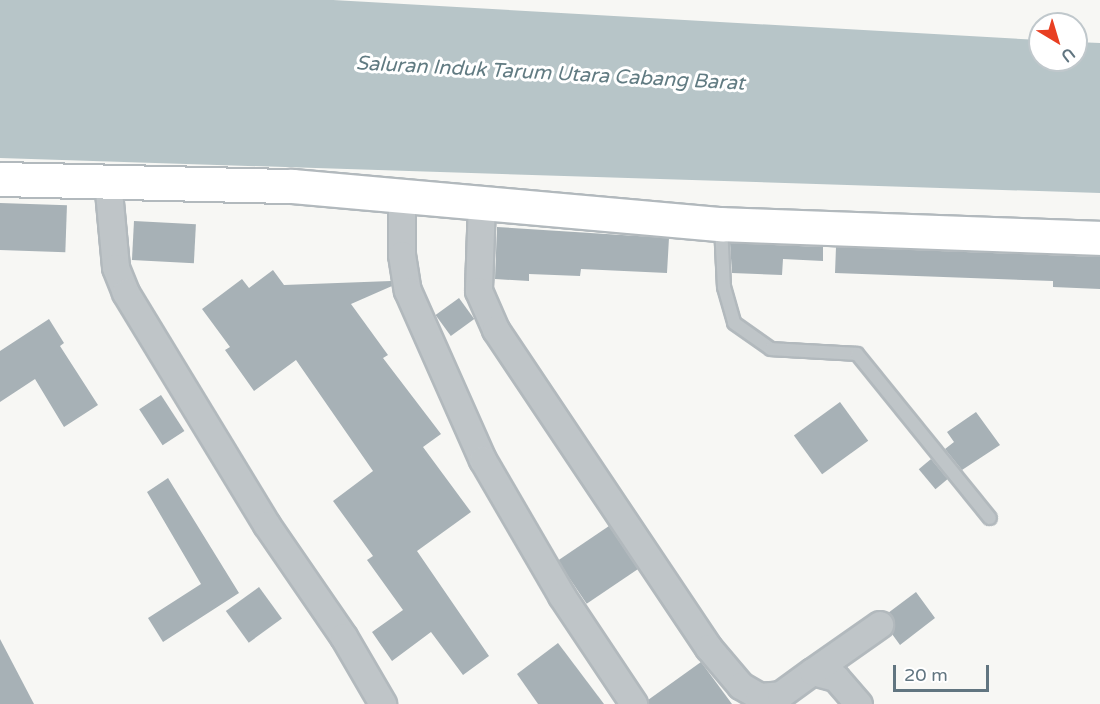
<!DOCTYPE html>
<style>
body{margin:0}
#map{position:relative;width:1100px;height:704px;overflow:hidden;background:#f7f7f4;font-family:"Varela Round",sans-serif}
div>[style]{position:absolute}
.water>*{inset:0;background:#b7c5c8}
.building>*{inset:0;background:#a7b1b6;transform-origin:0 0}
.roads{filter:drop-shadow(2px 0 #b2b9bd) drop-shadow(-2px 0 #b2b9bd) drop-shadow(0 2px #b2b9bd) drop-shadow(0 -2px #b2b9bd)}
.lane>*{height:12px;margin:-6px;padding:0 6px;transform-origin:6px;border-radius:6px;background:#bfc5c8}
.street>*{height:26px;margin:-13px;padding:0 13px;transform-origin:13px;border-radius:13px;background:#bfc5c8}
.secondary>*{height:33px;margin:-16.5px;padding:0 16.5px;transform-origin:16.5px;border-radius:16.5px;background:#fff}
span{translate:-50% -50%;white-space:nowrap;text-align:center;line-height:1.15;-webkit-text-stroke:6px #fff;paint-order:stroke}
.water-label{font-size:20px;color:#617b82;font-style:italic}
.north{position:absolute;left:1028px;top:12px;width:60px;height:60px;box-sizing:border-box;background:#fff;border:2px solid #c0c8cc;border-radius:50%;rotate:142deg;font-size:16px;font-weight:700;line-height:24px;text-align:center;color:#617580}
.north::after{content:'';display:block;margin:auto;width:21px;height:27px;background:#e83f22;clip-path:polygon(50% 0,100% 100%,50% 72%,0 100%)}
.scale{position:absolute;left:893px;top:665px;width:96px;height:27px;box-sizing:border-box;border:3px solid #617580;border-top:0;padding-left:8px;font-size:18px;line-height:21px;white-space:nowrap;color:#617580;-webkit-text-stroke:4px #fff;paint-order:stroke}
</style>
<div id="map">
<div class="water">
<div style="clip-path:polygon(0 0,333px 0,1040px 40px,1040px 60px,1076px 60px,1076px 42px,1100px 43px,1100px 193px,0 158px)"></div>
</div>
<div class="building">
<div style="left:0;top:203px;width:67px;height:47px;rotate:2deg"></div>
<div style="left:134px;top:221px;width:62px;height:39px;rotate:3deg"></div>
<div style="clip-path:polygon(497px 227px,669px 238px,667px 273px,581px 269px,580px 276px,529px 274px,529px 281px,495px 279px)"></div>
<div style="clip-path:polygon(730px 243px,823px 247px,823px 261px,783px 259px,782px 275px,732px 273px)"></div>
<div style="clip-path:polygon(836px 247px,1100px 257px,1100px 289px,1053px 287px,1053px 281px,835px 273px)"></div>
<div style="clip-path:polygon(273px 270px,284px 285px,391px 281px,392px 286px,351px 304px,388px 355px,383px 358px,441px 434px,423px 447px,471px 512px,417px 551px,489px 656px,463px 675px,431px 632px,392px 661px,372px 632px,403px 610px,367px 560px,373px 556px,333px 501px,373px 471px,296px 360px,254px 391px,225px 350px,230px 347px,202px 309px,242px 279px,249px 288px)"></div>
<div style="left:459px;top:298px;width:26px;height:29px;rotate:54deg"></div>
<div style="clip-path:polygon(49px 319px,64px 343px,60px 346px,98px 405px,64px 427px,35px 379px,0 402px,0 351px)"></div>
<div style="left:161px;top:395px;width:43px;height:26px;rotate:57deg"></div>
<div style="left:840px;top:402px;width:48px;height:57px;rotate:54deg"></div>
<div style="clip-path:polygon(976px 412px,1000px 445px,962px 470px,945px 449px,954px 442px,947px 432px)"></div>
<div style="left:931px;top:459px;width:26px;height:16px;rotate:50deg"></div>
<div style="clip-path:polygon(168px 478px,239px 593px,163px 642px,148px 618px,201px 584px,147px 492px)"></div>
<div style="left:609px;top:526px;width:52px;height:62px;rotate:56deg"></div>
<div style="left:259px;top:587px;width:39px;height:41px;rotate:54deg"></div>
<div style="clip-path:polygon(916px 592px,935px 618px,900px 645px,892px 634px,895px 623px,888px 613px)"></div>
<div style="clip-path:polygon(0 639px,34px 704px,0 704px)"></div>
<div style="clip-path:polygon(558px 643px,604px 704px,538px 704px,517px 674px)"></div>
<div style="clip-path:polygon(701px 662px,732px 704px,649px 704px,648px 700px)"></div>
</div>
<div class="roads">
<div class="lane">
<div style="left:721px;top:226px;width:61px;rotate:87.2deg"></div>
<div style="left:724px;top:287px;width:37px;rotate:74deg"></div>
<div style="left:734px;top:323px;width:45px;rotate:35.1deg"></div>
<div style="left:771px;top:349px;width:86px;rotate:3.3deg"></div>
<div style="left:857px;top:354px;width:211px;rotate:51deg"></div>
</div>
<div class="street">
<div style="left:108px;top:181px;width:87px;rotate:84.7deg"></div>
<div style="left:116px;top:268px;width:27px;rotate:68deg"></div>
<div style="left:126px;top:293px;width:271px;rotate:58.7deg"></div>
<div style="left:267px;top:525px;width:136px;rotate:55.5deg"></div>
<div style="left:344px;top:637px;width:78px;rotate:59.8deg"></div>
<div style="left:402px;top:196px;width:59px;rotate:90deg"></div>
<div style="left:402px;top:255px;width:36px;rotate:81deg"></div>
<div style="left:408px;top:291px;width:185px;rotate:66.1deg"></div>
<div style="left:483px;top:460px;width:157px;rotate:59.8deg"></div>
<div style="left:562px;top:596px;width:130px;rotate:56.3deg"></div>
<div style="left:482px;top:203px;width:88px;rotate:92deg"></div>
<div style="left:479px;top:291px;width:43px;rotate:66.4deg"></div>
<div style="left:496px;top:330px;width:383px;rotate:56.2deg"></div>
<div style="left:709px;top:648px;width:50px;rotate:49.9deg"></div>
<div style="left:741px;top:686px;width:22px;rotate:30deg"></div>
<div style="left:760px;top:697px;width:21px;rotate:-5deg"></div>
<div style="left:781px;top:695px;width:39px;rotate:-36deg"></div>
<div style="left:813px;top:672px;width:24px;rotate:15deg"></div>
<div style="left:836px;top:678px;width:35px;rotate:49deg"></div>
<div style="left:813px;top:672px;width:82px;rotate:-35deg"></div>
</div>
<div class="secondary">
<div style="left:0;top:179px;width:292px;rotate:1.4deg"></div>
<div style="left:292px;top:186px;width:431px;rotate:5.1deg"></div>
<div style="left:721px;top:224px;width:379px;rotate:2.1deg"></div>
</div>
</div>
<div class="water-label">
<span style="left:550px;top:74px;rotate:3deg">Saluran Induk Tarum Utara Cabang Barat</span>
</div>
<div class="north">U</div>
<div class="scale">20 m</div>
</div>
